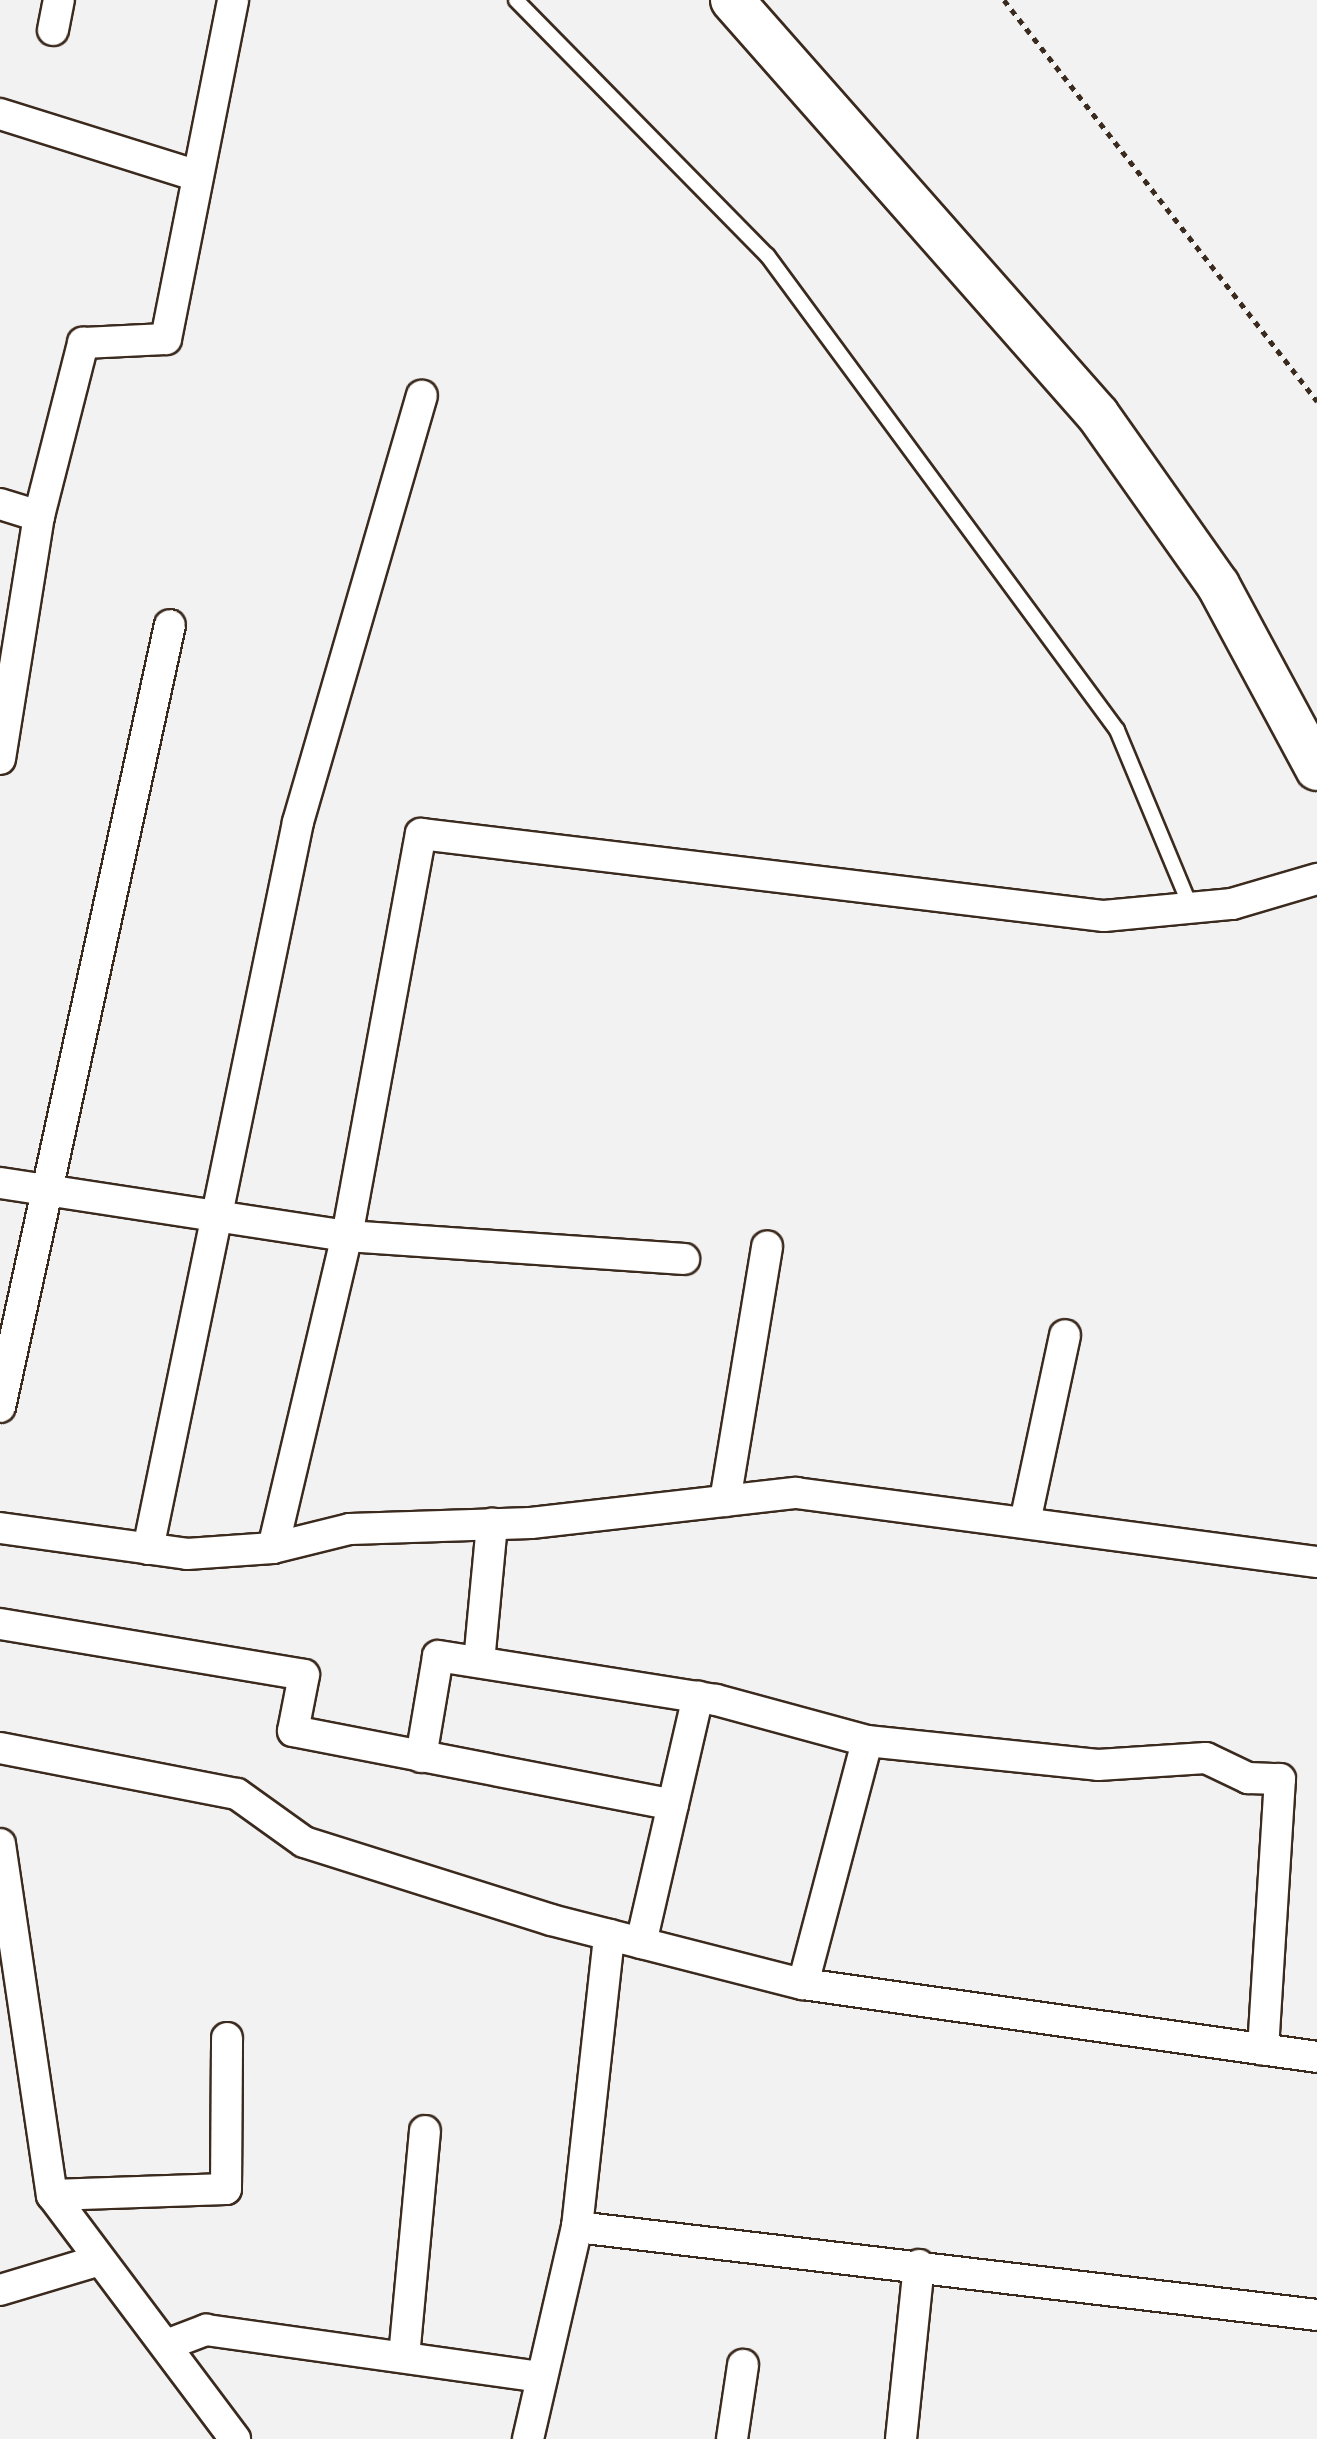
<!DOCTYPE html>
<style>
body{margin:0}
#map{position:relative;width:1317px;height:2439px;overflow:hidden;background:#f3f2f2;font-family:"Comic Neue",sans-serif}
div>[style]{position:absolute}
.path>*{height:5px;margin-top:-2.5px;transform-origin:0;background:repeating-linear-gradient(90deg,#3b2a1e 0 6px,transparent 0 12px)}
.roads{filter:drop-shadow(2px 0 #3b2a1e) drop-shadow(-2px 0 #3b2a1e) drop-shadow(0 2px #3b2a1e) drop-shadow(0 -2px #3b2a1e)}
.lane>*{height:14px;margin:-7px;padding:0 7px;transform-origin:7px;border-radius:7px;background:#fff}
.street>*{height:30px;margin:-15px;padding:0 15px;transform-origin:15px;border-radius:15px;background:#fff}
.secondary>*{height:42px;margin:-21px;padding:0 21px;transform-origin:21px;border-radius:21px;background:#fff}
span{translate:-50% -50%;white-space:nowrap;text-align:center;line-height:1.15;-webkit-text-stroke:7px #fff;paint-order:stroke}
</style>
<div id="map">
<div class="path">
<div style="left:1004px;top:0;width:509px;rotate:52.03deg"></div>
</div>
<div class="roads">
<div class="lane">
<div style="left:516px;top:0;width:358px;rotate:45.5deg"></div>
<div style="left:767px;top:255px;width:590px;rotate:53.62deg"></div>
<div style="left:1117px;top:730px;width:193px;rotate:67.4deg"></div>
</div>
<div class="street">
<div style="left:53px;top:30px;width:31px;rotate:-79deg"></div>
<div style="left:0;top:114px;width:207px;rotate:17.4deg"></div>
<div style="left:0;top:504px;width:41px;rotate:17.1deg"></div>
<div style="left:0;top:759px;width:246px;rotate:-80.9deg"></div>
<div style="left:39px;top:516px;width:179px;rotate:-75.7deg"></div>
<div style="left:83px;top:343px;width:83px;rotate:-2.8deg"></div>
<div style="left:166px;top:339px;width:346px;rotate:-78.8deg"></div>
<div style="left:0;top:1183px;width:351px;rotate:8.7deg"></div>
<div style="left:347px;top:1236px;width:338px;rotate:3.9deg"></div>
<div style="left:0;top:1407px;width:800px;rotate:-77.74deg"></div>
<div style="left:725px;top:1501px;width:258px;rotate:-80.6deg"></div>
<div style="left:1025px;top:1522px;width:191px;rotate:-77.9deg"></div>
<div style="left:0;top:1528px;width:189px;rotate:7.9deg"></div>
<div style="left:187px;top:1554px;width:86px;rotate:-4deg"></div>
<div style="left:273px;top:1548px;width:79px;rotate:-13.9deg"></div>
<div style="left:350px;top:1529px;width:181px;rotate:-1.9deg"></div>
<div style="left:531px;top:1523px;width:267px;rotate:-6.5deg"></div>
<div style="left:796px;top:1493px;width:526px;rotate:7.54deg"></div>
<div style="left:273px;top:1548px;width:321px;rotate:-76.7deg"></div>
<div style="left:347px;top:1236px;width:409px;rotate:-79.6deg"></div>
<div style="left:421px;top:834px;width:688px;rotate:6.85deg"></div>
<div style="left:1104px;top:916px;width:129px;rotate:-5.4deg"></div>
<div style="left:1232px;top:904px;width:89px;rotate:-16.4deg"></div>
<div style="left:148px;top:1549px;width:742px;rotate:-78.34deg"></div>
<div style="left:298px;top:822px;width:444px;rotate:-73.8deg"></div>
<div style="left:0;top:1624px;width:308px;rotate:9.5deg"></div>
<div style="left:304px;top:1675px;width:57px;rotate:101.1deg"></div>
<div style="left:293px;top:1731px;width:387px;rotate:11deg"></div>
<div style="left:479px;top:1662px;width:139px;rotate:-84.6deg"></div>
<div style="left:0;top:1748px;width:241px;rotate:11deg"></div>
<div style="left:237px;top:1794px;width:82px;rotate:35.6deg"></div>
<div style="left:304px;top:1842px;width:259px;rotate:17.5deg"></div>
<div style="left:551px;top:1920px;width:260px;rotate:14.3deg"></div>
<div style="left:803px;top:1984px;width:519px;rotate:8.08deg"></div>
<div style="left:421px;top:1757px;width:102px;rotate:-80.4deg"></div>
<div style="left:438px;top:1656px;width:281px;rotate:9deg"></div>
<div style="left:716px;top:1700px;width:156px;rotate:15.2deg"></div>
<div style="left:867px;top:1741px;width:232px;rotate:5.9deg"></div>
<div style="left:1098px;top:1765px;width:108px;rotate:-3.7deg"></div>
<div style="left:1206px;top:1758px;width:47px;rotate:25.5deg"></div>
<div style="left:1248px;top:1778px;width:32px;rotate:2deg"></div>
<div style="left:1280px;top:1779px;width:271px;rotate:93.6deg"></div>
<div style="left:0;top:1844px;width:355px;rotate:81.6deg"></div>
<div style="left:52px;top:2195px;width:305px;rotate:53.1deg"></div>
<div style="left:641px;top:1943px;width:253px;rotate:-77deg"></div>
<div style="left:803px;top:1984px;width:251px;rotate:-75.2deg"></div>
<div style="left:52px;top:2195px;width:174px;rotate:-2deg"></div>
<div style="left:226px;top:2189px;width:151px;rotate:-89.6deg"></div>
<div style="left:577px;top:2227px;width:745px;rotate:6.78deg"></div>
<div style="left:0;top:2290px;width:104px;rotate:-16.7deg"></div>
<div style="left:169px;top:2344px;width:40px;rotate:-21deg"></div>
<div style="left:206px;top:2330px;width:339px;rotate:8deg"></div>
<div style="left:404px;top:2357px;width:227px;rotate:-84.7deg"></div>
<div style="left:528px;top:2439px;width:218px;rotate:-77deg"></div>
<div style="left:577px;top:2227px;width:294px;rotate:-83.7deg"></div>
<div style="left:732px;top:2439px;width:75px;rotate:-81.5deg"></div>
<div style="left:901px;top:2439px;width:175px;rotate:-84.1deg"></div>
</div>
<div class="secondary">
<div style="left:732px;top:0;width:553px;rotate:48.59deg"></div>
<div style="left:1098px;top:415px;width:208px;rotate:54.8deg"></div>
<div style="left:1218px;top:585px;width:209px;rotate:61.7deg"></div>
</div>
</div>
</div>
